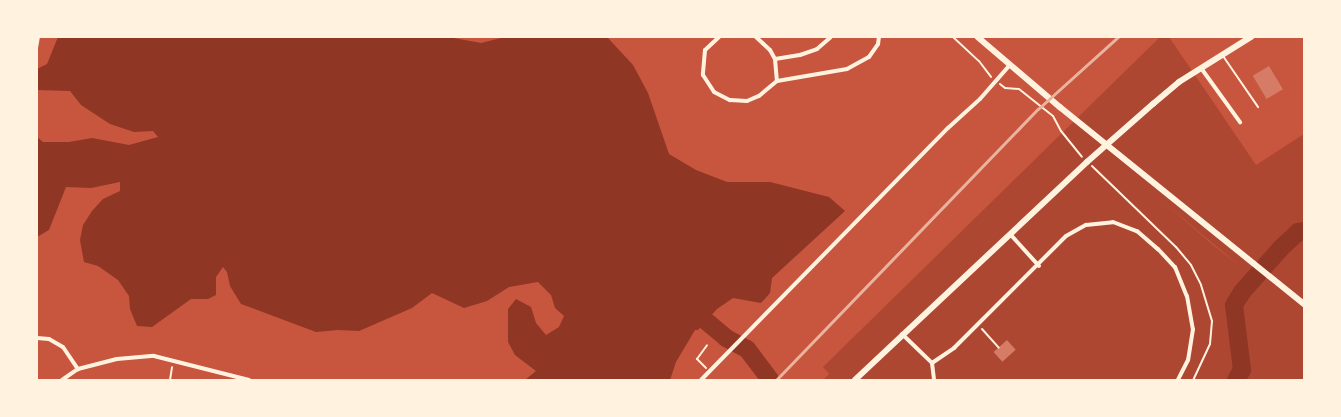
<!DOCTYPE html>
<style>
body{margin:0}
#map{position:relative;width:1341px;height:417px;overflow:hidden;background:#c8553d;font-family:Spectral,serif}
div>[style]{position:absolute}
.green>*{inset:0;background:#ae4732}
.water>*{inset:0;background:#8f3625}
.river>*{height:18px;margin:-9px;padding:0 9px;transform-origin:9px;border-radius:9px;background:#8f3625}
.building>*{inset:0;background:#d67c66;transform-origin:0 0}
.path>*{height:2px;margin:-1px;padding:0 1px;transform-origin:1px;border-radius:1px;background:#fff3e0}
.service>*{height:2px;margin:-1px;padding:0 1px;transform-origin:1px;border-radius:1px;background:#fff3e0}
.minor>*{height:4px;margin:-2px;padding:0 2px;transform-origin:2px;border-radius:2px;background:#fff3e0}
.tertiary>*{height:5.5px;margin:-2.75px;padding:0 2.75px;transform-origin:2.75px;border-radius:2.75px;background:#fff3e0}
.rail>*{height:3px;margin:-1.5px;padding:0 1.5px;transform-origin:1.5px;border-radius:1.5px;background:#e9b49f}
span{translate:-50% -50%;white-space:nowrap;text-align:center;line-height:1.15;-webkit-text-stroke:4px #fff3e0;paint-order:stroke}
.frame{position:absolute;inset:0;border:38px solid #fff3e0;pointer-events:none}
</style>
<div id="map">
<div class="green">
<div style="clip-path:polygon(evenodd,1160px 37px,1169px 37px,1256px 165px,1304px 134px,1304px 380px,823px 380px,829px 374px,823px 367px,1160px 37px,1160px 199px,1242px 268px,1213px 245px,1160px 199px)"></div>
</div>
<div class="water">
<div style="clip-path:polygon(58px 37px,448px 37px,481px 43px,505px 37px,607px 37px,633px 65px,648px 93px,669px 154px,696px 170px,727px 182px,770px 182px,829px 197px,845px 211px,772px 278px,770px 293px,761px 303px,733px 298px,717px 309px,698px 330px,695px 330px,676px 362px,670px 380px,525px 380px,536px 371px,515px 355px,508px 342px,508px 309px,516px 299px,531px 307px,536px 323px,546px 335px,559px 327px,564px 316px,555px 308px,551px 295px,538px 282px,509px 287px,487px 301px,464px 308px,432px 293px,412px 308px,359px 331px,338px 330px,316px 332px,241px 304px,230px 286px,227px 272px,223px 267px,216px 277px,216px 295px,208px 299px,191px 299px,152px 327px,137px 326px,130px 309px,129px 296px,118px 280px,98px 266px,84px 262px,80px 240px,83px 225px,92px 211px,103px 199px,120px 191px,120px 182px,91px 188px,66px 187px,49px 230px,37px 237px,37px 137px,43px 142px,69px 142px,92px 138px,129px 145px,158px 137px,153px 131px,134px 132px,110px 124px,81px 105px,70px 91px,37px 90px,37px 69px,47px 64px)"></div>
</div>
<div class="river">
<div style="left:706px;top:321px;width:26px;rotate:40deg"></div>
<div style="left:726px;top:338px;width:24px;rotate:28deg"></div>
<div style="left:747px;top:349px;width:39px;rotate:53deg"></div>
<div style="left:1236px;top:380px;width:12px;rotate:-59deg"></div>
<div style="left:1242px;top:370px;width:65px;rotate:-97deg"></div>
<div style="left:1234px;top:305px;width:15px;rotate:-58deg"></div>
<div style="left:1242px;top:292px;width:59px;rotate:-48.4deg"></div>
<div style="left:1281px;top:248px;width:23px;rotate:-43deg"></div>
<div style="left:1298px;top:232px;width:6px;rotate:-9deg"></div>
</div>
<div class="building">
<div style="left:1269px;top:66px;width:27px;height:19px;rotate:59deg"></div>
<div style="left:1007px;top:340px;width:13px;height:18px;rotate:48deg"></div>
</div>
<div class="path">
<div style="left:953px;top:37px;width:35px;rotate:43deg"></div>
<div style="left:979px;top:61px;width:20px;rotate:53deg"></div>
<div style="left:37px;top:48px;width:11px;rotate:-80deg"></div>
<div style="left:1000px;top:84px;width:6px;rotate:39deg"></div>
<div style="left:1005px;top:88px;width:14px;rotate:4deg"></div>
<div style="left:1019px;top:89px;width:43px;rotate:38.5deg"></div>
<div style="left:1053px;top:116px;width:17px;rotate:62deg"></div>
<div style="left:1061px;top:131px;width:33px;rotate:51deg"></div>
<div style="left:1092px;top:166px;width:117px;rotate:44deg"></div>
<div style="left:1176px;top:247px;width:23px;rotate:50deg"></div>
<div style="left:1191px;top:265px;width:22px;rotate:63deg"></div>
<div style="left:1201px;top:285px;width:38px;rotate:73deg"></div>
<div style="left:1212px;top:321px;width:23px;rotate:95deg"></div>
<div style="left:1210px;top:344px;width:40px;rotate:115deg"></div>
<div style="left:982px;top:329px;width:25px;rotate:48deg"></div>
<div style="left:706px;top:368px;width:13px;rotate:-135deg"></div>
<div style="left:697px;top:359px;width:17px;rotate:-54deg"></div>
<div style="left:170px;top:380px;width:13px;rotate:-81deg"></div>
</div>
<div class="service">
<div style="left:1223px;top:56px;width:62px;rotate:55.5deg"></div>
</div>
<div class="minor">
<div style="left:719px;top:37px;width:19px;rotate:137deg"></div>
<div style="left:705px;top:50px;width:25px;rotate:95deg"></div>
<div style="left:703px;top:75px;width:20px;rotate:57deg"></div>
<div style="left:714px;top:92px;width:18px;rotate:27deg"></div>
<div style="left:730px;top:100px;width:17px;rotate:3deg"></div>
<div style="left:747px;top:101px;width:13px;rotate:-23deg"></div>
<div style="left:759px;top:96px;width:23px;rotate:-40deg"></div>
<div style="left:777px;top:81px;width:71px;rotate:-9.7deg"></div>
<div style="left:847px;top:69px;width:25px;rotate:-29deg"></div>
<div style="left:869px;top:57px;width:16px;rotate:-55deg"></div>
<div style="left:878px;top:44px;width:7px;rotate:-82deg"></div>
<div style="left:756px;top:37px;width:19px;rotate:43deg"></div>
<div style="left:770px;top:50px;width:10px;rotate:61deg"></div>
<div style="left:775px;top:59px;width:25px;rotate:-9deg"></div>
<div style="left:800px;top:55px;width:18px;rotate:-19deg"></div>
<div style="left:817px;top:49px;width:18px;rotate:-41deg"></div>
<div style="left:775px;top:59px;width:22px;rotate:85deg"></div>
<div style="left:1201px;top:68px;width:67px;rotate:54.2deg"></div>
<div style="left:1010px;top:234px;width:43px;rotate:47.8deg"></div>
<div style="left:902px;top:334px;width:42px;rotate:44deg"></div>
<div style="left:932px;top:363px;width:17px;rotate:83deg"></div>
<div style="left:37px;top:338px;width:12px;rotate:5deg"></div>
<div style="left:49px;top:339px;width:16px;rotate:30deg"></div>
<div style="left:63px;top:347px;width:27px;rotate:56deg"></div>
<div style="left:932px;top:363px;width:27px;rotate:-34deg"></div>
<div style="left:954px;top:348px;width:158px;rotate:-45deg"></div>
<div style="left:1066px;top:236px;width:23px;rotate:-29deg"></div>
<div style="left:1086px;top:225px;width:27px;rotate:-6deg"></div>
<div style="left:1113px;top:222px;width:26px;rotate:21deg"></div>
<div style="left:1137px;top:231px;width:28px;rotate:41deg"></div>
<div style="left:1158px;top:249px;width:25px;rotate:47deg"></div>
<div style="left:1175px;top:267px;width:31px;rotate:68deg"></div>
<div style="left:1187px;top:296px;width:34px;rotate:80deg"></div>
<div style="left:1193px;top:329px;width:31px;rotate:99deg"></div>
<div style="left:1188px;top:360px;width:22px;rotate:117deg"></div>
<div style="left:62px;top:380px;width:19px;rotate:-35deg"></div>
<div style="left:78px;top:369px;width:40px;rotate:-14.4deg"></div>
<div style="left:117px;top:359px;width:37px;rotate:-5deg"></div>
<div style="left:154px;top:356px;width:98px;rotate:14.2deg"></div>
<div style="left:701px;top:380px;width:353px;rotate:-45.6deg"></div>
<div style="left:948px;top:128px;width:43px;rotate:-42.2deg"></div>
<div style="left:980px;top:99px;width:44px;rotate:-48.7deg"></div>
</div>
<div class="tertiary">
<div style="left:978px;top:37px;width:108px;rotate:40.5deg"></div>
<div style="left:1060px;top:107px;width:314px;rotate:38.9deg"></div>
<div style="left:855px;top:380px;width:318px;rotate:-43.2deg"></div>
<div style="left:1087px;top:162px;width:88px;rotate:-41.3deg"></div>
<div style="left:1153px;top:104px;width:34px;rotate:-40deg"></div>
<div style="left:1179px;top:82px;width:85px;rotate:-32deg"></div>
</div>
<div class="rail">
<div style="left:776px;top:380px;width:377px;rotate:-46deg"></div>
<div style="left:1038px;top:109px;width:108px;rotate:-42deg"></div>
</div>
<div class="frame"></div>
</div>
